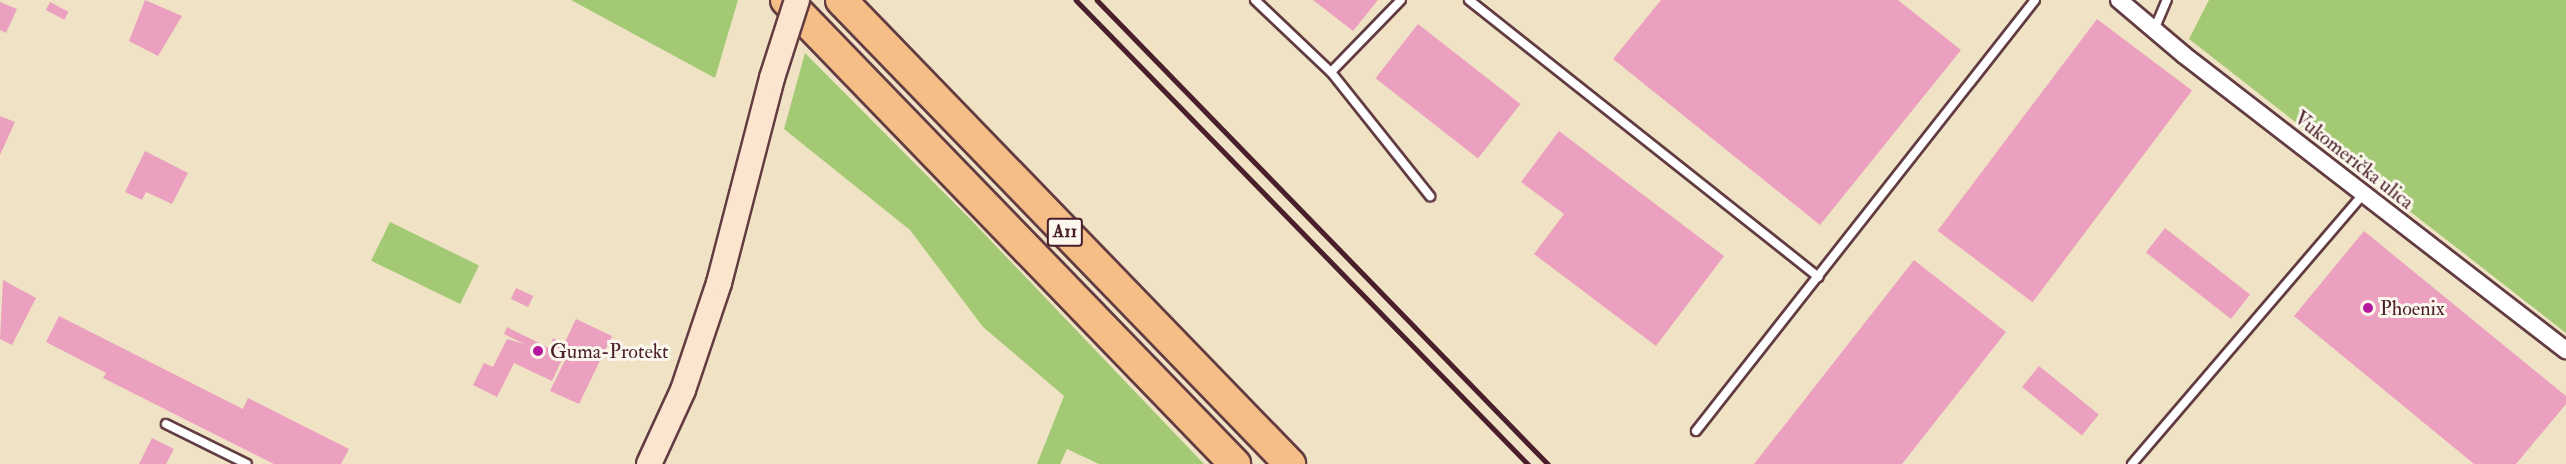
<!DOCTYPE html>
<meta charset="utf-8">
<style>
body{margin:0}
#map{position:relative;width:2566px;height:464px;overflow:hidden;background:#f0e3c5;font-family:"IM FELL Double Pica",serif}
div>[style]{position:absolute}
.green>*{inset:0;background:#a3c974;transform-origin:0 0}
.building>*{inset:0;background:#eca0c0;transform-origin:0 0}
.roads{filter:drop-shadow(2px 0 #633c42) drop-shadow(-2px 0 #633c42) drop-shadow(0 2px #633c42) drop-shadow(0 -2px #633c42)}
.lane>*{height:8px;margin:-4px;padding:0 4px;transform-origin:4px;border-radius:4px;background:#fff}
.street>*{height:16px;margin:-8px;padding:0 8px;transform-origin:8px;border-radius:8px;background:#fff}
.highway>*{height:30px;margin:-15px;padding:0 15px;transform-origin:15px;border-radius:15px;background:#f6be87}
.rail>*{height:4.5px;margin:-2.25px;padding:0 2.25px;transform-origin:2.25px;border-radius:2.25px;background:#4a1f2b}
.bridges{filter:drop-shadow(2px 0 #633c42) drop-shadow(-2px 0 #633c42) drop-shadow(0 2px #633c42) drop-shadow(0 -2px #633c42)}
.secondary-bridge>*{height:24px;margin:-12px;padding:0 12px;transform-origin:12px;border-radius:12px;background:#fbe5cf}
.dots>*{width:16px;height:16px;translate:-50% -50%;box-sizing:border-box;border:3px solid #fbf7ec;border-radius:50%}
span{translate:-50% -50%;white-space:nowrap;text-align:center;line-height:1.15;-webkit-text-stroke:6px #fbf7ec;paint-order:stroke}
.shield-label span{padding:2px 4px;background:#fbf7ec;border:2px solid;border-radius:4px;-webkit-text-stroke-width:0}
.shield-label{font-size:18px;color:#4a1f2b;font-weight:700}
.street-label{font-size:20px;color:#4a1f2b}
.poi-label{font-size:20px;color:#4a1f2b}
.left{translate:0 -50%;text-align:left}
</style>
<div id="map">
<div class="green">
<div style="clip-path:polygon(571px 0,738px 0,715px 78px)"></div>
<div style="clip-path:polygon(2209px 0,2566px 0,2566px 333px,2189px 39px)"></div>
<div style="clip-path:polygon(805px 53px,973px 222px,1204px 464px,1099px 464px,1067px 449px,1060px 464px,1037px 464px,1064px 396px,983px 327px,910px 230px,784px 129px)"></div>
<div style="left:390px;top:222px;width:99px;height:43px;rotate:26deg"></div>
</div>
<div class="building">
<div style="clip-path:polygon(145px 0,182px 16px,158px 56px,129px 41px)"></div>
<div style="clip-path:polygon(1313px 0,1378px 0,1353px 31px)"></div>
<div style="clip-path:polygon(1661px 0,1898px 0,1961px 50px,1820px 225px,1613px 59px)"></div>
<div style="clip-path:polygon(0 2px,17px 9px,6px 33px,0 30px)"></div>
<div style="left:50px;top:2px;width:21px;height:9px;rotate:28deg"></div>
<div style="left:2097px;top:19px;width:119px;height:265px;rotate:37deg"></div>
<div style="left:1418px;top:24px;width:130px;height:69px;rotate:38deg"></div>
<div style="clip-path:polygon(0 116px,15px 122px,0 155px)"></div>
<div style="clip-path:polygon(1559px 131px,1724px 256px,1656px 346px,1534px 254px,1564px 214px,1521px 182px)"></div>
<div style="clip-path:polygon(145px 151px,188px 173px,172px 204px,146px 192px,142px 200px,125px 192px)"></div>
<div style="left:2165px;top:228px;width:108px;height:31px;rotate:38deg"></div>
<div style="clip-path:polygon(2364px 231px,2566px 396px,2566px 404px,2516px 464px,2474px 464px,2294px 316px)"></div>
<div style="clip-path:polygon(1914px 260px,2006px 332px,1902px 464px,1754px 464px)"></div>
<div style="clip-path:polygon(3px 280px,36px 298px,12px 345px,0 339px)"></div>
<div style="left:516px;top:288px;width:19px;height:12px;rotate:25deg"></div>
<div style="clip-path:polygon(59px 316px,243px 409px,248px 398px,349px 449px,341px 464px,274px 464px,103px 378px,106px 373px,46px 342px)"></div>
<div style="clip-path:polygon(576px 319px,612px 336px,579px 404px,550px 391px,567px 356px,564px 355px,552px 381px,514px 363px,497px 397px,473px 385px,484px 363px,493px 367px,507px 339px,524px 344px,504px 334px,507px 327px,549px 348px,553px 338px,564px 344px)"></div>
<div style="left:2039px;top:366px;width:77px;height:27px;rotate:39deg"></div>
<div style="clip-path:polygon(152px 438px,174px 449px,166px 464px,139px 464px)"></div>
</div>
<div class="roads">
<div class="lane">
<div style="left:1255px;top:0;width:105px;rotate:43.5deg"></div>
<div style="left:1331px;top:72px;width:100px;rotate:-45.8deg"></div>
<div style="left:1469px;top:0;width:446px;rotate:38.4deg"></div>
<div style="left:2154px;top:30px;width:33px;rotate:-67deg"></div>
<div style="left:1331px;top:72px;width:159px;rotate:51.4deg"></div>
<div style="left:166px;top:424px;width:90px;rotate:26.3deg"></div>
<div style="left:1696px;top:431px;width:548px;rotate:-51.81deg"></div>
<div style="left:2132px;top:464px;width:357px;rotate:-49.4deg"></div>
</div>
<div class="street">
<div style="left:2119px;top:0;width:85px;rotate:40.2deg"></div>
<div style="left:2184px;top:55px;width:483px;rotate:37.7deg"></div>
</div>
<div class="highway">
<div style="left:786px;top:0;width:646px;rotate:45.94deg"></div>
<div style="left:841px;top:0;width:646px;rotate:45.94deg"></div>
</div>
</div>
<div class="rail">
<div style="left:1076px;top:0;width:648px;rotate:45.75deg"></div>
<div style="left:1097px;top:0;width:647px;rotate:45.81deg"></div>
</div>
<div class="bridges">
<div class="secondary-bridge">
<div style="left:649px;top:464px;width:81px;rotate:-65.3deg"></div>
<div style="left:683px;top:390px;width:113px;rotate:-71.4deg"></div>
<div style="left:719px;top:283px;width:212px;rotate:-75.5deg"></div>
<div style="left:772px;top:78px;width:82px;rotate:-72.2deg"></div>
</div>
</div>
<div class="dots">
<div style="left:2368px;top:308px;background:#b5179e"></div>
<div style="left:538px;top:351px;background:#b5179e"></div>
</div>
<div class="shield-label">
<span style="left:1065px;top:232px">A11</span>
</div>
<div class="street-label">
<span style="left:2354px;top:160px;rotate:38deg">Vukomerička ulica</span>
</div>
<div class="poi-label">
<span class="left" style="left:2380px;top:308px">Phoenix</span>
<span class="left" style="left:550px;top:351px">Guma-Protekt</span>
</div>
</div>
